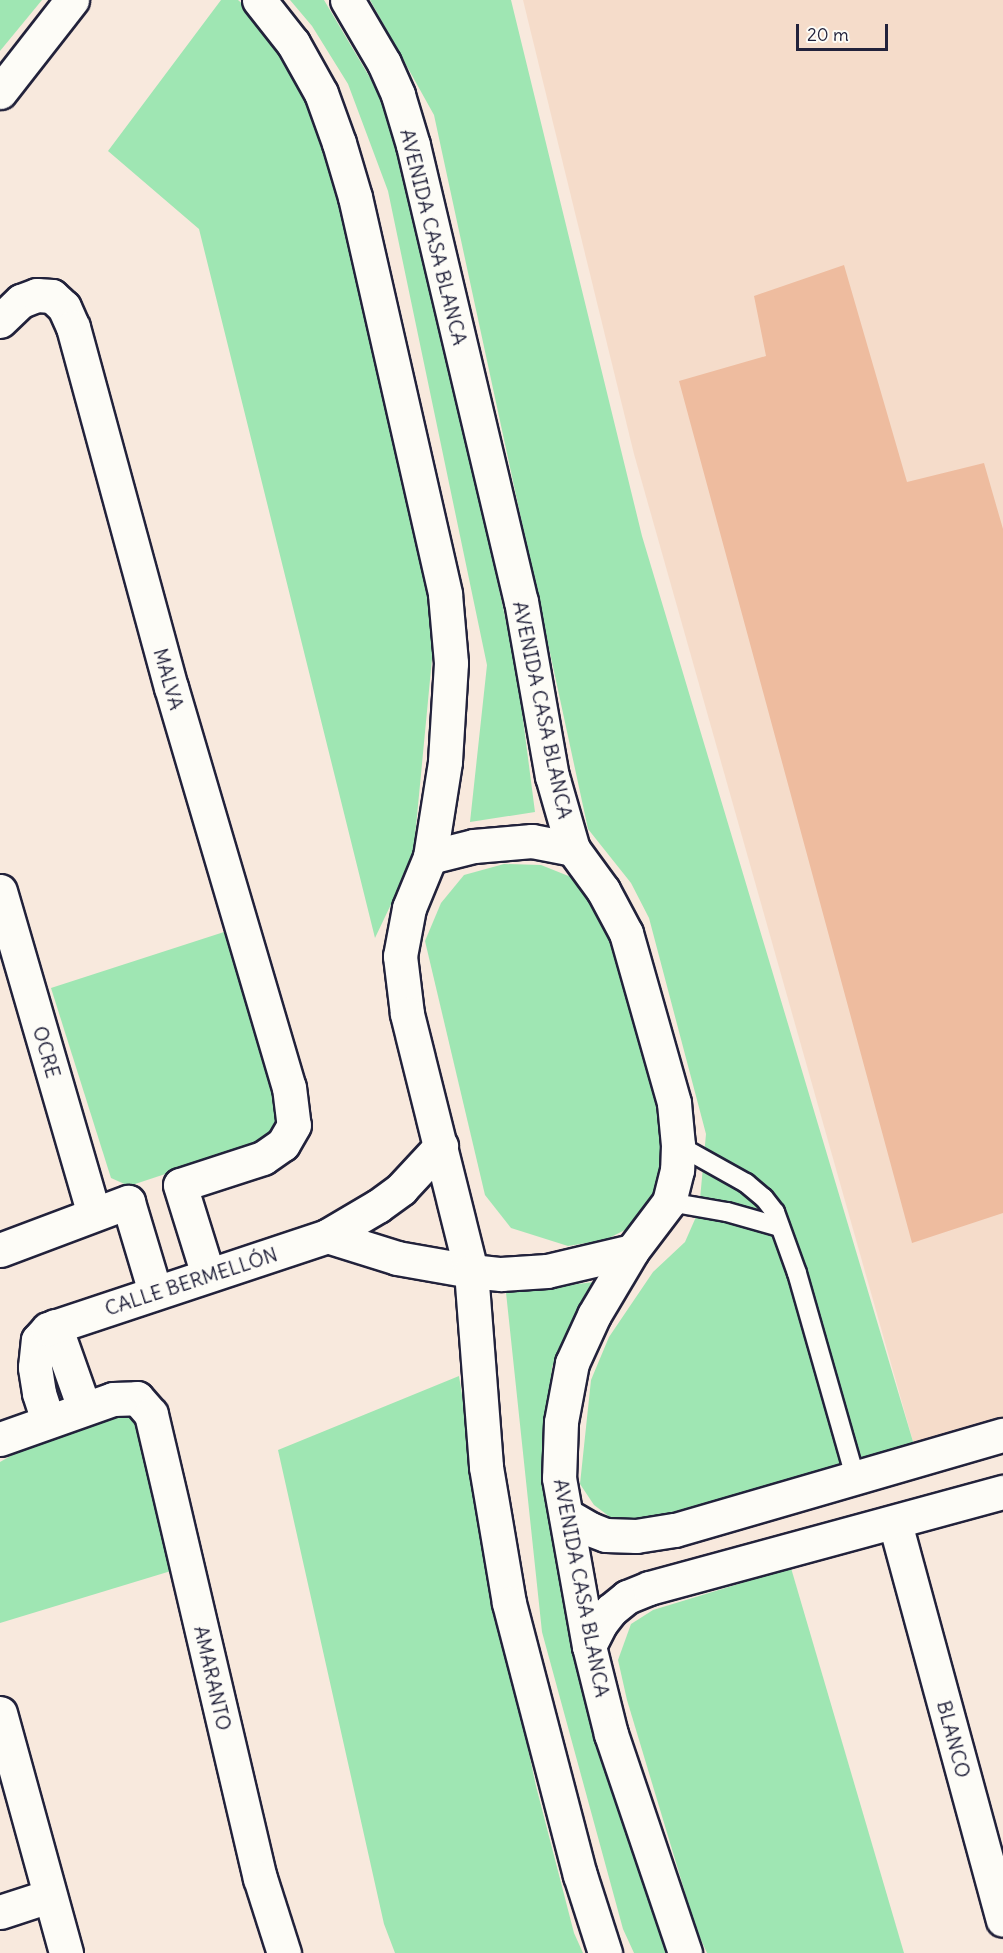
<!DOCTYPE html>
<meta charset="utf-8">
<style>
body{margin:0}
#map{position:relative;width:1003px;height:1953px;overflow:hidden;background:#f8e9dd;font-family:Delius,sans-serif}
div>[style]{position:absolute}
.built>*{inset:0;background:#f5dcca}
.green>*{inset:0;background:#9fe6b3}
.building>*{inset:0;background:#eebc9f}
.roads{filter:drop-shadow(2px 0 #22223b) drop-shadow(-2px 0 #22223b) drop-shadow(0 2px #22223b) drop-shadow(0 -2px #22223b)}
.service>*{height:18px;margin:-9px;padding:0 9px;transform-origin:9px;border-radius:9px;background:#fdfcf7}
.minor>*{height:33px;margin:-16.5px;padding:0 16.5px;transform-origin:16.5px;border-radius:16.5px;background:#fdfcf7}
.tertiary>*{height:33px;margin:-16.5px;padding:0 16.5px;transform-origin:16.5px;border-radius:16.5px;background:#fdfcf7}
span{translate:-50% -50%;white-space:nowrap;text-align:center;line-height:1.15;-webkit-text-stroke:6px #fdfcf7;paint-order:stroke}
.street-label{font-size:20px;color:#22223b}
.scale{position:absolute;left:796px;top:24px;width:92px;height:27px;box-sizing:border-box;border:3px solid #22223b;border-top:0;padding-left:8px;font-size:18px;line-height:21px;white-space:nowrap;color:#22223b;-webkit-text-stroke:4px #fdfcf7;paint-order:stroke}
</style>
<div id="map">
<div class="built">
<div style="clip-path:polygon(523px 0,1003px 0,1003px 1420px,914px 1445px,634px 454px)"></div>
</div>
<div class="green">
<div style="clip-path:polygon(0 0,42px 0,0 51px)"></div>
<div style="clip-path:polygon(221px 0,238px 0,253px 13px,321px 115px,436px 617px,413px 858px,375px 938px,199px 229px,108px 151px)"></div>
<div style="clip-path:polygon(290px 0,324px 0,376px 88px,416px 200px,517px 673px,535px 812px,470px 822px,487px 665px,388px 191px,348px 84px,312px 26px)"></div>
<div style="clip-path:polygon(370px 0,511px 0,642px 536px,914px 1445px,647px 1519px,618px 1523px,594px 1505px,580px 1484px,591px 1380px,609px 1337px,653px 1272px,685px 1242px,699px 1210px,706px 1134px,649px 918px,631px 883px,588px 829px,434px 115px)"></div>
<div style="clip-path:polygon(504px 864px,541px 865px,576px 879px,610px 912px,666px 1143px,659px 1193px,631px 1227px,605px 1240px,568px 1246px,511px 1228px,485px 1195px,425px 941px,441px 903px,464px 875px)"></div>
<div style="clip-path:polygon(224px 932px,282px 1105px,268px 1140px,129px 1186px,111px 1178px,51px 988px)"></div>
<div style="clip-path:polygon(594px 1282px,552px 1367px,542px 1485px,583px 1684px,669px 1953px,634px 1953px,623px 1929px,542px 1632px,505px 1283px,537px 1289px)"></div>
<div style="clip-path:polygon(459px 1376px,489px 1566px,536px 1786px,574px 1933px,583px 1953px,395px 1953px,384px 1924px,278px 1450px)"></div>
<div style="clip-path:polygon(120px 1406px,149px 1419px,184px 1567px,0 1623px,0 1462px,51px 1433px)"></div>
<div style="clip-path:polygon(791px 1568px,904px 1953px,707px 1953px,696px 1929px,627px 1700px,618px 1660px,631px 1624px,653px 1610px)"></div>
</div>
<div class="building">
<div style="clip-path:polygon(844px 265px,907px 482px,984px 463px,1003px 529px,1003px 1213px,912px 1243px,679px 381px,766px 356px,754px 296px)"></div>
</div>
<div class="roads">
<div class="service">
<div style="left:678px;top:1145px;width:78px;rotate:29.2deg"></div>
<div style="left:746px;top:1183px;width:23px;rotate:40deg"></div>
<div style="left:764px;top:1198px;width:18px;rotate:52deg"></div>
<div style="left:775px;top:1212px;width:65px;rotate:70.2deg"></div>
<div style="left:797px;top:1273px;width:212px;rotate:74.1deg"></div>
<div style="left:669px;top:1202px;width:59px;rotate:9.8deg"></div>
<div style="left:727px;top:1212px;width:55px;rotate:15.8deg"></div>
</div>
<div class="minor">
<div style="left:0;top:92px;width:117px;rotate:-52deg"></div>
<div style="left:0;top:321px;width:29px;rotate:-44deg"></div>
<div style="left:21px;top:301px;width:17px;rotate:-21deg"></div>
<div style="left:37px;top:295px;width:15px;rotate:4deg"></div>
<div style="left:52px;top:296px;width:16px;rotate:43deg"></div>
<div style="left:64px;top:307px;width:22px;rotate:66deg"></div>
<div style="left:73px;top:327px;width:373px;rotate:74.8deg"></div>
<div style="left:171px;top:687px;width:417px;rotate:73.6deg"></div>
<div style="left:289px;top:1087px;width:38px;rotate:83deg"></div>
<div style="left:294px;top:1125px;width:22px;rotate:120deg"></div>
<div style="left:283px;top:1144px;width:24px;rotate:145deg"></div>
<div style="left:263px;top:1158px;width:87px;rotate:162deg"></div>
<div style="left:180px;top:1185px;width:94px;rotate:72.7deg"></div>
<div style="left:0;top:891px;width:336px;rotate:73.8deg"></div>
<div style="left:327px;top:1236px;width:73px;rotate:17.4deg"></div>
<div style="left:397px;top:1258px;width:75px;rotate:10deg"></div>
<div style="left:0;top:1250px;width:137px;rotate:-20.6deg"></div>
<div style="left:128px;top:1202px;width:94px;rotate:73.3deg"></div>
<div style="left:55px;top:1326px;width:87px;rotate:70.5deg"></div>
<div style="left:48px;top:1421px;width:29px;rotate:-108deg"></div>
<div style="left:39px;top:1393px;width:26px;rotate:-99deg"></div>
<div style="left:35px;top:1367px;width:27px;rotate:-84deg"></div>
<div style="left:38px;top:1340px;width:15px;rotate:-48deg"></div>
<div style="left:48px;top:1329px;width:294px;rotate:-18.4deg"></div>
<div style="left:327px;top:1236px;width:59px;rotate:-30.5deg"></div>
<div style="left:378px;top:1206px;width:29px;rotate:-36deg"></div>
<div style="left:401px;top:1189px;width:59px;rotate:-47.1deg"></div>
<div style="left:0;top:1439px;width:120px;rotate:-19.5deg"></div>
<div style="left:113px;top:1399px;width:24px;rotate:-2deg"></div>
<div style="left:137px;top:1398px;width:21px;rotate:49deg"></div>
<div style="left:151px;top:1414px;width:477px;rotate:76.8deg"></div>
<div style="left:260px;top:1878px;width:79px;rotate:72.3deg"></div>
<div style="left:566px;top:1515px;width:28px;rotate:30deg"></div>
<div style="left:590px;top:1529px;width:17px;rotate:21deg"></div>
<div style="left:606px;top:1535px;width:30px;rotate:2deg"></div>
<div style="left:636px;top:1536px;width:39px;rotate:-9deg"></div>
<div style="left:675px;top:1530px;width:341px;rotate:-16.2deg"></div>
<div style="left:895px;top:1523px;width:411px;rotate:74.8deg"></div>
<div style="left:589px;top:1646px;width:25px;rotate:-63deg"></div>
<div style="left:600px;top:1624px;width:18px;rotate:-52deg"></div>
<div style="left:611px;top:1610px;width:21px;rotate:-39deg"></div>
<div style="left:627px;top:1597px;width:24px;rotate:-22deg"></div>
<div style="left:649px;top:1588px;width:367px;rotate:-15.2deg"></div>
<div style="left:0;top:1713px;width:249px;rotate:74.6deg"></div>
<div style="left:0;top:1912px;width:52px;rotate:-18.1deg"></div>
</div>
<div class="tertiary">
<div style="left:259px;top:0;width:55px;rotate:51.7deg"></div>
<div style="left:293px;top:43px;width:57px;rotate:60.8deg"></div>
<div style="left:321px;top:93px;width:53px;rotate:70.2deg"></div>
<div style="left:339px;top:143px;width:56px;rotate:73.5deg"></div>
<div style="left:355px;top:197px;width:407px;rotate:77.2deg"></div>
<div style="left:445px;top:594px;width:69px;rotate:85deg"></div>
<div style="left:451px;top:663px;width:99px;rotate:93.5deg"></div>
<div style="left:445px;top:762px;width:96px;rotate:99deg"></div>
<div style="left:430px;top:857px;width:55px;rotate:112.4deg"></div>
<div style="left:409px;top:908px;width:49px;rotate:100.6deg"></div>
<div style="left:400px;top:956px;width:58px;rotate:83.1deg"></div>
<div style="left:407px;top:1014px;width:265px;rotate:76deg"></div>
<div style="left:471px;top:1271px;width:197px;rotate:85.6deg"></div>
<div style="left:486px;top:1467px;width:138px;rotate:80.4deg"></div>
<div style="left:509px;top:1603px;width:281px;rotate:75.4deg"></div>
<div style="left:580px;top:1875px;width:82px;rotate:72.2deg"></div>
<div style="left:347px;top:0;width:73px;rotate:59.6deg"></div>
<div style="left:384px;top:63px;width:35px;rotate:66deg"></div>
<div style="left:398px;top:95px;width:52px;rotate:73.3deg"></div>
<div style="left:413px;top:145px;width:469px;rotate:76.7deg"></div>
<div style="left:521px;top:601px;width:178px;rotate:80deg"></div>
<div style="left:552px;top:776px;width:76px;rotate:74deg"></div>
<div style="left:573px;top:849px;width:51px;rotate:53.8deg"></div>
<div style="left:603px;top:890px;width:49px;rotate:61.9deg"></div>
<div style="left:626px;top:933px;width:177px;rotate:74.2deg"></div>
<div style="left:674px;top:1103px;width:42px;rotate:84.6deg"></div>
<div style="left:678px;top:1145px;width:25px;rotate:92deg"></div>
<div style="left:677px;top:1170px;width:33px;rotate:104deg"></div>
<div style="left:669px;top:1202px;width:61px;rotate:127.1deg"></div>
<div style="left:632px;top:1251px;width:74px;rotate:120.7deg"></div>
<div style="left:594px;top:1315px;width:53px;rotate:114.6deg"></div>
<div style="left:572px;top:1363px;width:60px;rotate:100.6deg"></div>
<div style="left:561px;top:1422px;width:56px;rotate:92deg"></div>
<div style="left:559px;top:1478px;width:171px;rotate:79.9deg"></div>
<div style="left:589px;top:1646px;width:91px;rotate:76deg"></div>
<div style="left:611px;top:1734px;width:231px;rotate:71.3deg"></div>
<div style="left:430px;top:857px;width:45px;rotate:-14deg"></div>
<div style="left:474px;top:846px;width:58px;rotate:-4.9deg"></div>
<div style="left:532px;top:841px;width:42px;rotate:11deg"></div>
<div style="left:471px;top:1271px;width:30px;rotate:6deg"></div>
<div style="left:501px;top:1274px;width:46px;rotate:-3.7deg"></div>
<div style="left:547px;top:1271px;width:87px;rotate:-13.2deg"></div>
</div>
</div>
<div class="street-label">
<span style="left:434px;top:237px;rotate:76deg">AVENIDA CASA BLANCA</span>
<span style="left:169px;top:679px;rotate:74deg">MALVA</span>
<span style="left:543px;top:710px;rotate:78deg">AVENIDA CASA BLANCA</span>
<span style="left:47px;top:1052px;rotate:74deg">OCRE</span>
<span style="left:191px;top:1281px;rotate:-18deg">CALLE BERMELLÓN</span>
<span style="left:582px;top:1588px;rotate:79deg">AVENIDA CASA BLANCA</span>
<span style="left:213px;top:1678px;rotate:77deg">AMARANTO</span>
<span style="left:954px;top:1739px;rotate:75deg">BLANCO</span>
</div>
<div class="scale">20 m</div>
</div>
